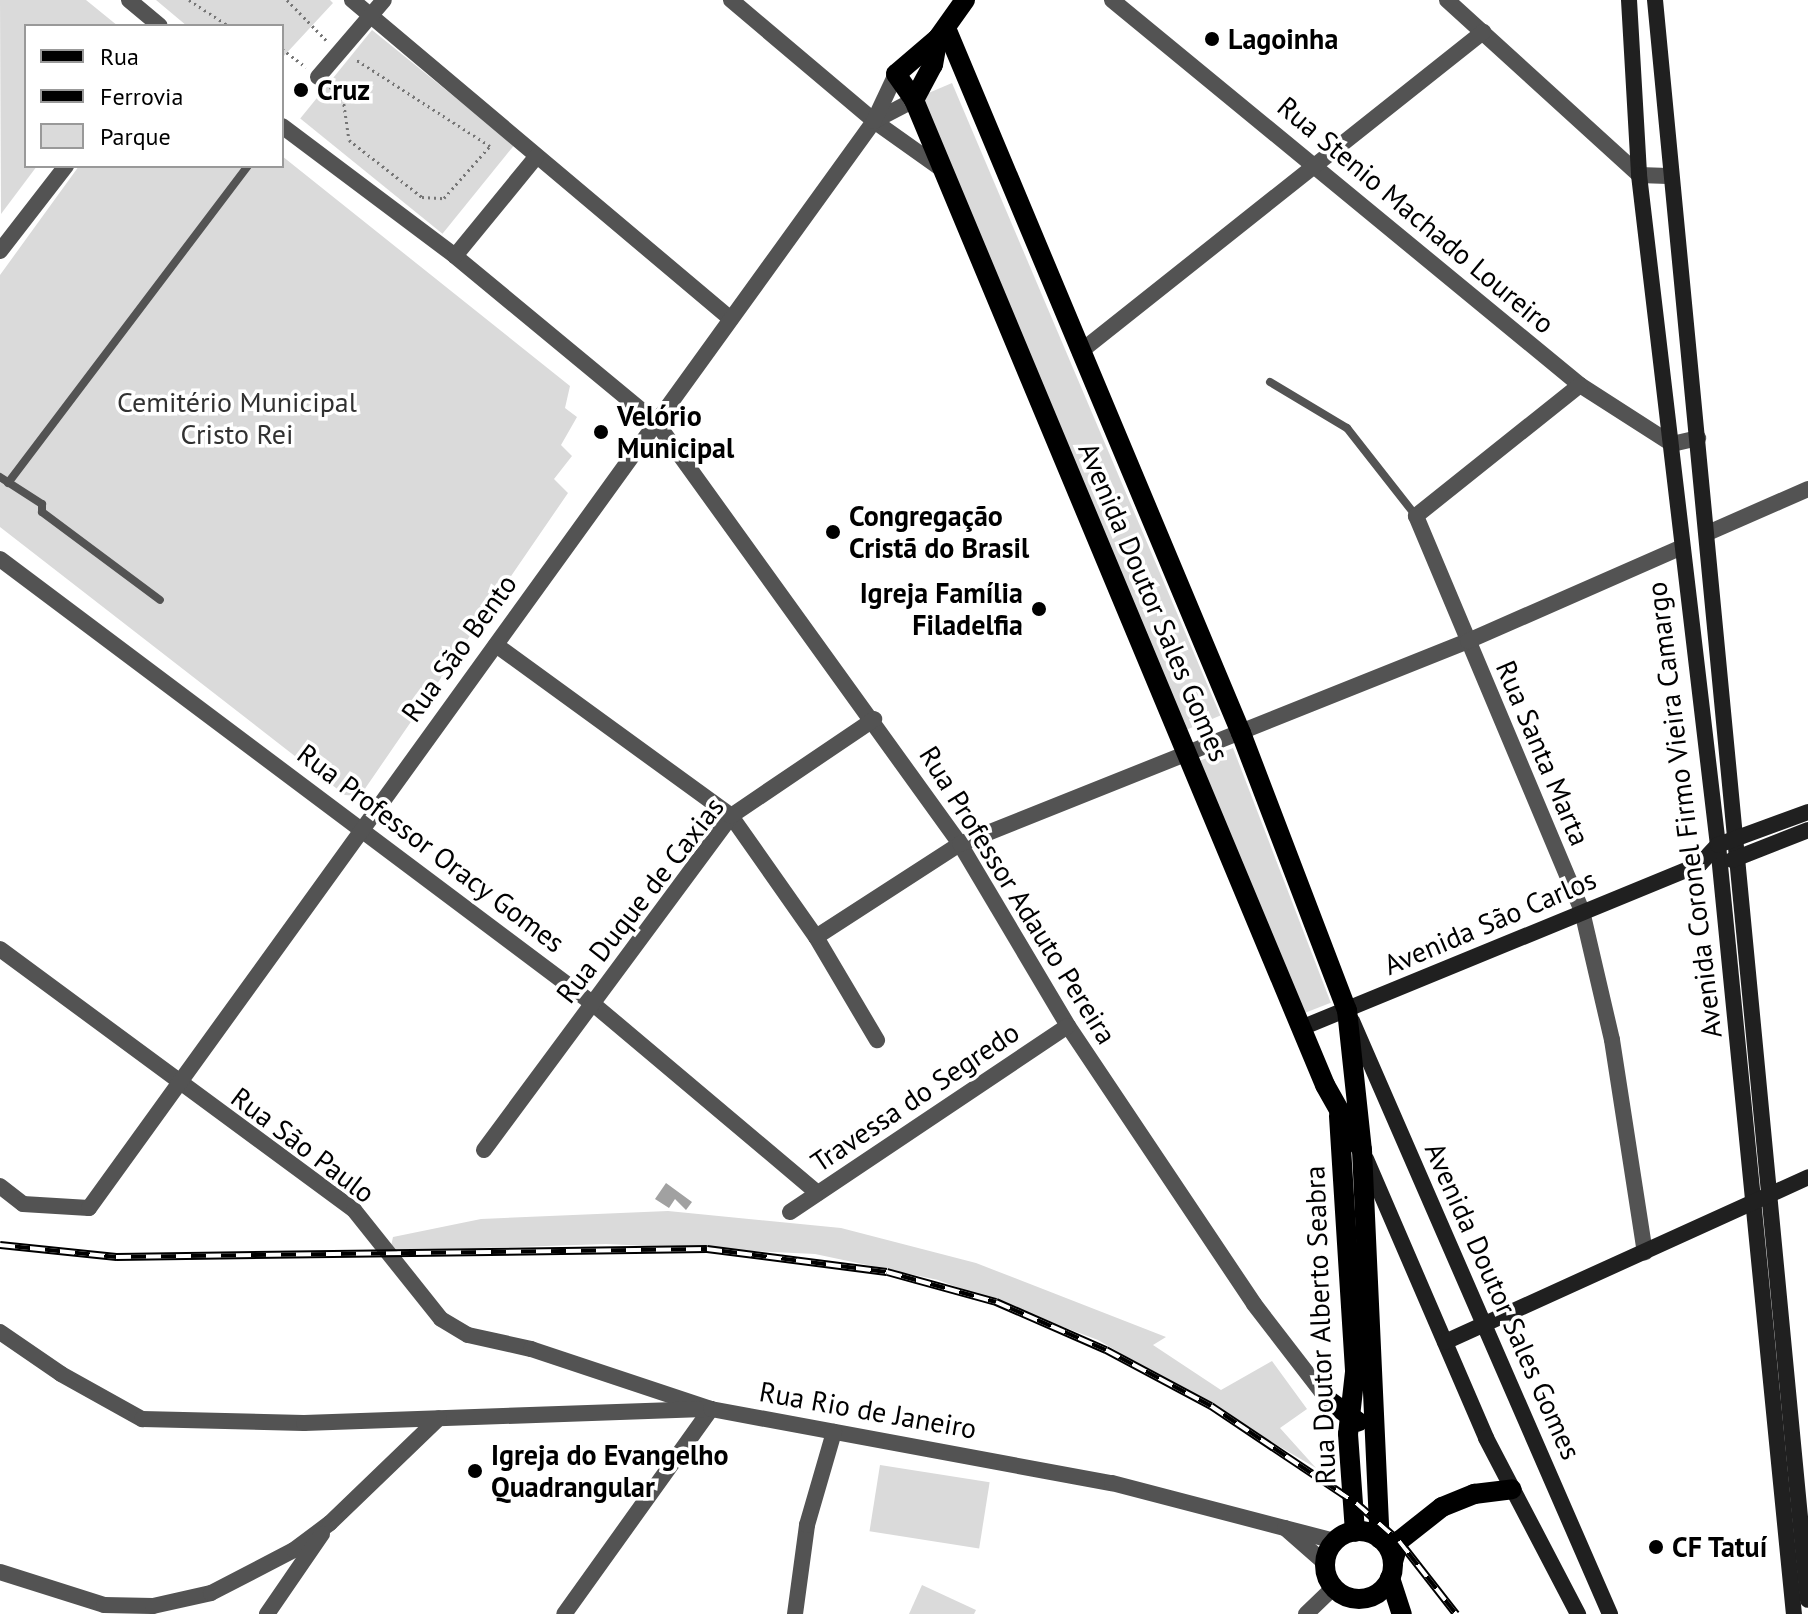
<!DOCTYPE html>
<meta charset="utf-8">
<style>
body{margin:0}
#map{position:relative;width:1808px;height:1614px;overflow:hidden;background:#fff;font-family:"PT Sans",sans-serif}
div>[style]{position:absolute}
.green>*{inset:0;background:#dadada;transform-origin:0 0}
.water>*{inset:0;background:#a1a1a1}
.path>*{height:3px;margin-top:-1.5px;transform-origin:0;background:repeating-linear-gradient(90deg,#757575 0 2px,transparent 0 6px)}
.lane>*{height:8px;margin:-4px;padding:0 4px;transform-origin:4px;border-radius:4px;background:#535353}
.street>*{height:16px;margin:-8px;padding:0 8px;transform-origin:8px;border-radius:8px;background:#535353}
.secondary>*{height:16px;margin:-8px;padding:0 8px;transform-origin:8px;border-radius:8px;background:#202020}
.primary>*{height:20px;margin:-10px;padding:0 10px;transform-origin:10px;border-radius:10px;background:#000}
.primary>.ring{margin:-10px;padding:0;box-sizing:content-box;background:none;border:20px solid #000;border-radius:50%}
.rail>*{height:8px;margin-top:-4px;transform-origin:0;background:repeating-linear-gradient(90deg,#fff 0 15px,#000 0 30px);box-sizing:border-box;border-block:2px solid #000}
.dots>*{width:22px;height:22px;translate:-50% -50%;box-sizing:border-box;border:4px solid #fff;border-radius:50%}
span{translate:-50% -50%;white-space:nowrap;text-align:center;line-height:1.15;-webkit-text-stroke:7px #fff;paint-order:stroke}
.poi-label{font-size:28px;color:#000;font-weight:700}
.left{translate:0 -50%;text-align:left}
.right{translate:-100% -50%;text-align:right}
.street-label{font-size:28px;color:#000}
.park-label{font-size:28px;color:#313131}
.legend{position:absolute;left:24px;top:24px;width:260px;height:144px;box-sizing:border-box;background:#fff;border:2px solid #999;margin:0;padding:10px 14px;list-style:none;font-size:24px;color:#000}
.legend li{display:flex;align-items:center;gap:16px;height:40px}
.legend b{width:40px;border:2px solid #999}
</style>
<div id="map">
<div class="green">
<div style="clip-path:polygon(0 0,86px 0,118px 26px,26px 26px,26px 166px,37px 166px,1px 214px)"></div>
<div style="clip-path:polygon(156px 0,330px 0,333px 3px,282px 58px,282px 26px,187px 26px)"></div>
<div style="left:372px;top:30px;width:183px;height:114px;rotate:39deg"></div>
<div style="left:952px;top:83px;width:687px;height:37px;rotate:67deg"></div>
<div style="clip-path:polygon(282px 156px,570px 386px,565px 408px,577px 417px,561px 445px,572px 456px,554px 479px,568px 493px,360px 796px,345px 795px,0 527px,0 275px,79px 166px,282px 166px)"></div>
<div style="left:1233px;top:748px;width:273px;height:35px;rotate:69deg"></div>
<div style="clip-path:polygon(668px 1211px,841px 1228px,976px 1263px,1166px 1337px,1153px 1345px,1221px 1390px,1272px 1361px,1307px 1409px,1280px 1428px,1316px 1468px,1098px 1340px,938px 1280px,815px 1254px,606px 1244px,390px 1251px,393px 1237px,481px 1219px)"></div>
<div style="left:880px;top:1465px;width:111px;height:67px;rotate:9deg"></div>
<div style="clip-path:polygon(922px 1585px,976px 1610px,974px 1614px,909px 1614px)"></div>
</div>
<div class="water">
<div style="clip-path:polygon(666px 1183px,692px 1202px,686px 1210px,675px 1199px,669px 1208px,655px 1199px)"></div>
</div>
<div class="path">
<div style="left:189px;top:0;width:48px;rotate:33deg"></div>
<div style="left:287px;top:0;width:56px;rotate:45.7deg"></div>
<div style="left:282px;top:49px;width:30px;rotate:37deg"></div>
<div style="left:330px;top:87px;width:17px;rotate:40deg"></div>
<div style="left:343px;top:98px;width:42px;rotate:81.9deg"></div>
<div style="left:349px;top:140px;width:93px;rotate:38deg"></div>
<div style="left:422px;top:197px;width:22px;rotate:3deg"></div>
<div style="left:444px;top:198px;width:69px;rotate:-48.5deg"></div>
<div style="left:490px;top:146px;width:161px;rotate:-147.2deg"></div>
</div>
<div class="lane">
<div style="left:1270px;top:382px;width:90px;rotate:30.9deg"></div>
<div style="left:1347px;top:428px;width:112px;rotate:51.9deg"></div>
<div style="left:0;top:477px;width:50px;rotate:32.7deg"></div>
<div style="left:42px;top:504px;width:8px;rotate:90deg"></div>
<div style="left:42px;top:512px;width:147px;rotate:36.7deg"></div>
<div style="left:8px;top:483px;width:398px;rotate:-52.9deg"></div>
</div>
<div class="street">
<div style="left:129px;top:0;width:40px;rotate:40deg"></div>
<div style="left:352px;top:0;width:495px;rotate:40.1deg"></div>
<div style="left:731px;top:0;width:187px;rotate:40.2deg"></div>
<div style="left:874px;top:121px;width:85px;rotate:35.4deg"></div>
<div style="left:1112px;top:0;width:606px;rotate:39.44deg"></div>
<div style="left:1580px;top:385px;width:109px;rotate:32.7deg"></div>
<div style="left:1672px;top:444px;width:27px;rotate:-13deg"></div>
<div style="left:1447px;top:0;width:260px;rotate:42.3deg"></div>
<div style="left:1639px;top:175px;width:29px;rotate:2deg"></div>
<div style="left:318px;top:77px;width:101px;rotate:-49.4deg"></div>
<div style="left:874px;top:121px;width:45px;rotate:-27.7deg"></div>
<div style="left:282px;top:126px;width:216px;rotate:36.9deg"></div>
<div style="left:455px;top:256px;width:261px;rotate:39.6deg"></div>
<div style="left:656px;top:422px;width:520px;rotate:54.23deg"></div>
<div style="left:960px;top:844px;width:212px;rotate:59.3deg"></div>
<div style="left:1068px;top:1026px;width:334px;rotate:56.2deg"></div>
<div style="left:1254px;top:1304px;width:121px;rotate:52.4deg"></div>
<div style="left:0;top:251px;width:108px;rotate:-52.2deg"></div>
<div style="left:455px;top:256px;width:128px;rotate:-50.7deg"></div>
<div style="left:1080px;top:352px;width:515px;rotate:-38.45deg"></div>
<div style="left:1580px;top:385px;width:210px;rotate:141.4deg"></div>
<div style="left:1416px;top:516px;width:428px;rotate:67.2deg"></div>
<div style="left:1582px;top:911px;width:132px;rotate:76.9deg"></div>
<div style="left:1612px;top:1040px;width:215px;rotate:81.2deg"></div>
<div style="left:1710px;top:532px;width:107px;rotate:-23.7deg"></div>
<div style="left:0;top:559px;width:740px;rotate:36.87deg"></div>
<div style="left:592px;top:1003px;width:295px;rotate:40.1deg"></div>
<div style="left:496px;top:645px;width:291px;rotate:36deg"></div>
<div style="left:731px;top:816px;width:148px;rotate:54.9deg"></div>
<div style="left:816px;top:937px;width:120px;rotate:59.4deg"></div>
<div style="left:816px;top:937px;width:171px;rotate:-32.9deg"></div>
<div style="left:960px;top:844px;width:547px;rotate:-21.78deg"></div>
<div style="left:1468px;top:641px;width:232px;rotate:-23.7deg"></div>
<div style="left:0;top:949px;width:440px;rotate:36.4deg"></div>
<div style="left:354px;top:1210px;width:139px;rotate:51.4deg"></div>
<div style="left:441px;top:1319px;width:31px;rotate:31deg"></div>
<div style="left:468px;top:1335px;width:65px;rotate:12.5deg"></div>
<div style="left:531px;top:1349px;width:190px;rotate:18.4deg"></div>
<div style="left:711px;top:1409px;width:252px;rotate:125.6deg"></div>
<div style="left:484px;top:1150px;width:415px;rotate:-53.5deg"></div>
<div style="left:731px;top:816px;width:173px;rotate:-34.1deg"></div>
<div style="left:0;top:1186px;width:29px;rotate:38deg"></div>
<div style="left:23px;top:1204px;width:66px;rotate:3.5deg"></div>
<div style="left:89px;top:1208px;width:1341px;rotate:-54.16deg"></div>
<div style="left:874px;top:121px;width:52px;rotate:-64.9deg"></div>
<div style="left:790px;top:1212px;width:334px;rotate:-33.8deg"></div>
<div style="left:0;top:1332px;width:74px;rotate:34.5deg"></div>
<div style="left:61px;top:1374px;width:93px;rotate:29.1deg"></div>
<div style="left:142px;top:1419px;width:162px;rotate:1.4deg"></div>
<div style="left:304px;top:1423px;width:407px;rotate:-2deg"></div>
<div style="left:711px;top:1409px;width:408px;rotate:10.5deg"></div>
<div style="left:1112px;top:1483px;width:230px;rotate:14.6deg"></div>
<div style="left:1285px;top:1528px;width:55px;rotate:41.3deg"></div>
<div style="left:0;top:1572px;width:109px;rotate:17.6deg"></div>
<div style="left:104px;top:1605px;width:49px;rotate:1.2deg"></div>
<div style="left:153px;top:1606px;width:59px;rotate:-12.6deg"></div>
<div style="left:211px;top:1593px;width:93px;rotate:-27.4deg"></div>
<div style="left:294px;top:1550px;width:45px;rotate:-36.9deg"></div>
<div style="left:330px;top:1523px;width:151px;rotate:-43.9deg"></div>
<div style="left:267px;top:1614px;width:97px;rotate:-55.5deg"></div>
<div style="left:795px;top:1614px;width:90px;rotate:-82.3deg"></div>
<div style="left:807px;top:1525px;width:97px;rotate:-73.8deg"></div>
<div style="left:1306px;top:1614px;width:39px;rotate:-44deg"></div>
</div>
<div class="secondary">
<div style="left:1629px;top:0;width:175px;rotate:86.7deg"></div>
<div style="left:1639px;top:175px;width:675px;rotate:83.28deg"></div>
<div style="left:1718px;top:845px;width:773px;rotate:84.36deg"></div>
<div style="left:1655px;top:0;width:1607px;rotate:84.54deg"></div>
<div style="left:1732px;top:860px;width:82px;rotate:-21.5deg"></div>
<div style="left:1352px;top:1021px;width:647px;rotate:66.49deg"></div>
<div style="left:1301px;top:1028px;width:431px;rotate:-22.3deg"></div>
<div style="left:1700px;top:864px;width:26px;rotate:-47deg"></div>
<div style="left:1718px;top:845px;width:96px;rotate:-20.1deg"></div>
<div style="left:1366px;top:1159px;width:304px;rotate:66.7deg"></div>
<div style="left:1486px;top:1438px;width:199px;rotate:62.4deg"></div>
<div style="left:1445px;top:1342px;width:399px;rotate:-24.4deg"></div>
</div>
<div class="primary">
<div style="left:965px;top:0;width:47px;rotate:125.4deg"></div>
<div style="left:938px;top:38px;width:55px;rotate:139.4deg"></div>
<div style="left:896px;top:74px;width:32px;rotate:55deg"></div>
<div style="left:914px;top:100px;width:1067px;rotate:67.35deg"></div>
<div style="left:1325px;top:1085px;width:71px;rotate:60.6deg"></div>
<div style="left:946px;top:28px;width:764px;rotate:67.29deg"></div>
<div style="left:1241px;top:733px;width:297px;rotate:69.1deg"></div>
<div style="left:1347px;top:1010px;width:141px;rotate:83.9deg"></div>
<div style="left:1362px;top:1150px;width:389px;rotate:87.4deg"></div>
<div style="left:914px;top:100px;width:40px;rotate:-62deg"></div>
<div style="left:933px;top:65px;width:27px;rotate:-80deg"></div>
<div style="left:1339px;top:1116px;width:256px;rotate:86.4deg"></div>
<div style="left:1355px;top:1372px;width:62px;rotate:96.4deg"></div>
<div style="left:1348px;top:1434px;width:98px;rotate:85.9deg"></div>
<div style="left:1328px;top:1400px;width:37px;rotate:36deg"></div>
<div class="ring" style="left:1325px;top:1531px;width:48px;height:48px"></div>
<div style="left:1393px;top:1562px;width:22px;rotate:-74deg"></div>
<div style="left:1399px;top:1541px;width:55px;rotate:-38.3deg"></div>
<div style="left:1442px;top:1507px;width:35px;rotate:-22deg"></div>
<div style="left:1474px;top:1494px;width:38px;rotate:-7deg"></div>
<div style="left:1390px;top:1578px;width:38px;rotate:72deg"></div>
</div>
<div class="rail">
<div style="left:0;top:1245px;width:117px;rotate:5.9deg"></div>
<div style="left:116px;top:1257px;width:591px;rotate:-0.78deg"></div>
<div style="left:707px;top:1249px;width:181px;rotate:7.3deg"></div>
<div style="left:887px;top:1272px;width:113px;rotate:15.4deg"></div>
<div style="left:996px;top:1302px;width:120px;rotate:23.6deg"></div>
<div style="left:1106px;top:1350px;width:119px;rotate:28.1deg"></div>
<div style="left:1211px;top:1406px;width:174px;rotate:33.8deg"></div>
<div style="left:1356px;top:1503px;width:57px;rotate:41.5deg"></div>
<div style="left:1399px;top:1541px;width:93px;rotate:52deg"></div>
</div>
<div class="dots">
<div style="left:1212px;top:39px;background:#000"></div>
<div style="left:301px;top:90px;background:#000"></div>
<div style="left:601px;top:432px;background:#000"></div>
<div style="left:833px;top:532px;background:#000"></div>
<div style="left:1039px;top:609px;background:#000"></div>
<div style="left:475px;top:1471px;background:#000"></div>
<div style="left:1656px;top:1547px;background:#000"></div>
</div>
<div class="poi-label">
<span class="left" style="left:1228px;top:39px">Lagoinha</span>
<span class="left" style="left:317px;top:90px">Cruz</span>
<span class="left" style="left:617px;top:432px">Velório<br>Municipal</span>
<span class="left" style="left:849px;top:532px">Congregação<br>Cristã do Brasil</span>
<span class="right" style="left:1023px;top:609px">Igreja Família<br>Filadelfia</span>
<span class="left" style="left:491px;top:1471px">Igreja do Evangelho<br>Quadrangular</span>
<span class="left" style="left:1672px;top:1547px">CF Tatuí</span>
</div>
<div class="street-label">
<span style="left:1416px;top:215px;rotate:40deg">Rua Stenio Machado Loureiro</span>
<span style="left:1154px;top:602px;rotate:67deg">Avenida Doutor Sales Gomes</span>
<span style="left:459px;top:648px;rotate:-54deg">Rua São Bento</span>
<span style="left:1543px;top:753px;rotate:67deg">Rua Santa Marta</span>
<span style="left:1684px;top:810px;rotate:-97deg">Avenida Coronel Firmo Vieira Camargo</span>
<span style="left:431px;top:848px;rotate:37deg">Rua Professor Oracy Gomes</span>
<span style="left:1018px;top:895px;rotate:58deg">Rua Professor Adauto Pereira</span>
<span style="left:640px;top:900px;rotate:-52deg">Rua Duque de Caxias</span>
<span style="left:1490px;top:922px;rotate:-23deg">Avenida São Carlos</span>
<span style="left:915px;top:1097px;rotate:-34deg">Travessa do Segredo</span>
<span style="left:303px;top:1145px;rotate:37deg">Rua São Paulo</span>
<span style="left:1503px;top:1301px;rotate:66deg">Avenida Doutor Sales Gomes</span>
<span style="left:1320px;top:1325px;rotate:-92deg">Rua Doutor Alberto Seabra</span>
<span style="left:868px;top:1410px;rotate:10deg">Rua Rio de Janeiro</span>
</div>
<div class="park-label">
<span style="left:237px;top:418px">Cemitério Municipal<br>Cristo Rei</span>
</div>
<ul class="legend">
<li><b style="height:10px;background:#000"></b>Rua</li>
<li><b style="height:10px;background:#000"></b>Ferrovia</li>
<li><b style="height:22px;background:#dadada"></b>Parque</li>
</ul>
</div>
